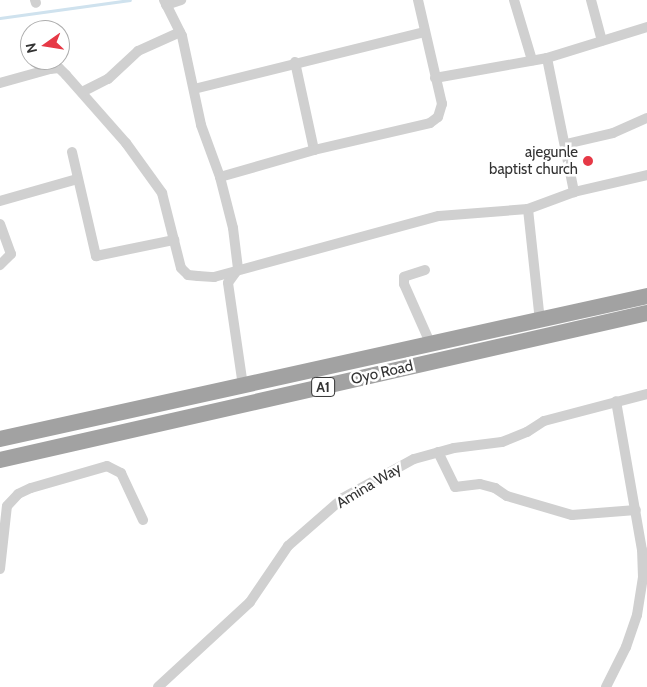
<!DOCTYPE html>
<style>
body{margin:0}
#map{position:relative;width:647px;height:687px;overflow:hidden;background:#fff;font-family:Cabin,sans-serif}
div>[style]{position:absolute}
.stream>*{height:2.5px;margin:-1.25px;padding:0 1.25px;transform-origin:1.25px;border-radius:1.25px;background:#cfe2ee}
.minor>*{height:10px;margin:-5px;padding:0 5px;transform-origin:5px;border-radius:5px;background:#d0d0d0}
.trunk>*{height:16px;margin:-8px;padding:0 8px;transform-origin:8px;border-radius:8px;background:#a2a2a2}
.dots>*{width:14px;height:14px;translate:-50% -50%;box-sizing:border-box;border:2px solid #fff;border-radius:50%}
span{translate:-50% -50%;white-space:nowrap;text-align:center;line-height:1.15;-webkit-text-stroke:5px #fff;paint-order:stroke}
.shield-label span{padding:1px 4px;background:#fff;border:1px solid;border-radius:4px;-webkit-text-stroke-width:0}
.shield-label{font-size:14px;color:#333;font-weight:700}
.poi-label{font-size:15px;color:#333}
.right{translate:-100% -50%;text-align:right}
.street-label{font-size:15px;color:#333}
.north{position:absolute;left:20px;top:20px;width:50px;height:50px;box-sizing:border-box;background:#fff;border:1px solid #adadad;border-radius:50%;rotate:257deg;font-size:14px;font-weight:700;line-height:20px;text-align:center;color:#333}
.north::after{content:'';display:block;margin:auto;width:18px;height:22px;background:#e63946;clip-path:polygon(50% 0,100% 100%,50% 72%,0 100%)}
</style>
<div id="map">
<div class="stream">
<div style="left:0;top:18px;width:131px;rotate:-7.9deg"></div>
</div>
<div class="minor">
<div style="left:35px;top:0;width:3px;rotate:72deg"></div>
<div style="left:164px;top:0;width:40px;rotate:63.4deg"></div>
<div style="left:182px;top:36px;width:91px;rotate:77.9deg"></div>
<div style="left:201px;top:125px;width:55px;rotate:69.9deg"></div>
<div style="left:220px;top:177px;width:53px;rotate:75.7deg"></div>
<div style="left:233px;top:228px;width:41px;rotate:83deg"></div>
<div style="left:238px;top:269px;width:17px;rotate:126deg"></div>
<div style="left:228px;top:283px;width:104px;rotate:81.7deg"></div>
<div style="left:514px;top:0;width:63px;rotate:73.3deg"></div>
<div style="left:591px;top:0;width:42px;rotate:75deg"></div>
<div style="left:166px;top:5px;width:16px;rotate:-18deg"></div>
<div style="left:547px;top:58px;width:137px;rotate:78.6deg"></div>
<div style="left:295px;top:62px;width:90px;rotate:77.8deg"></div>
<div style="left:435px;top:78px;width:114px;rotate:-10.1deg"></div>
<div style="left:547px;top:58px;width:105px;rotate:-17.2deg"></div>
<div style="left:0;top:83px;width:52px;rotate:-15.6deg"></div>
<div style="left:50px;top:69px;width:9px;rotate:-6deg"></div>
<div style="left:59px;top:68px;width:10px;rotate:45deg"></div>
<div style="left:66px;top:75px;width:91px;rotate:48.6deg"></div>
<div style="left:126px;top:143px;width:62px;rotate:54.2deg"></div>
<div style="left:162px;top:193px;width:77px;rotate:75.8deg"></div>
<div style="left:181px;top:268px;width:10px;rotate:45deg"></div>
<div style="left:188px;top:275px;width:10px;rotate:6deg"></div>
<div style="left:198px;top:276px;width:16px;rotate:4deg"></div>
<div style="left:214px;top:277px;width:233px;rotate:-15.2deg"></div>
<div style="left:439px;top:216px;width:89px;rotate:-4.5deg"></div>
<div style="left:528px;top:209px;width:49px;rotate:-20.3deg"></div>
<div style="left:574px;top:192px;width:75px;rotate:-13.1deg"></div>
<div style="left:194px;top:89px;width:238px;rotate:-13.9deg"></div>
<div style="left:82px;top:92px;width:29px;rotate:-27deg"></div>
<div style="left:108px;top:79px;width:41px;rotate:-43deg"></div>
<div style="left:138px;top:51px;width:46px;rotate:-24.3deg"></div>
<div style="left:566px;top:144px;width:48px;rotate:-13.2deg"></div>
<div style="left:613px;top:133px;width:37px;rotate:-24deg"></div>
<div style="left:72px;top:152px;width:107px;rotate:77deg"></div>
<div style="left:96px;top:256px;width:80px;rotate:-11.6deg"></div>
<div style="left:220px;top:177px;width:98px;rotate:-16deg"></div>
<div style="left:314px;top:150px;width:119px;rotate:-13.1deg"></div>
<div style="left:430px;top:123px;width:10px;rotate:-37deg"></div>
<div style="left:438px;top:117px;width:14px;rotate:-73deg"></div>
<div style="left:442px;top:104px;width:107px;rotate:-103deg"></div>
<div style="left:0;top:201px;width:80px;rotate:-15.9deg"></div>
<div style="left:528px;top:209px;width:113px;rotate:83.9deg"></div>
<div style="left:0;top:224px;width:32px;rotate:70deg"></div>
<div style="left:11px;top:254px;width:16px;rotate:135deg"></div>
<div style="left:425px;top:270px;width:22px;rotate:162deg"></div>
<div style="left:404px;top:277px;width:7px;rotate:90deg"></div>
<div style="left:404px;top:284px;width:67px;rotate:66.1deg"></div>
<div style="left:438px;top:452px;width:39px;rotate:64deg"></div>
<div style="left:455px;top:487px;width:25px;rotate:-7deg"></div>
<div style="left:480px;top:484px;width:16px;rotate:15deg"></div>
<div style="left:495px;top:488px;width:14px;rotate:34deg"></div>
<div style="left:507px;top:496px;width:68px;rotate:16.3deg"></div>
<div style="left:572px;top:515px;width:64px;rotate:-4.5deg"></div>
<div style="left:0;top:569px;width:63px;rotate:-83.7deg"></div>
<div style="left:7px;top:506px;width:16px;rotate:-47deg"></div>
<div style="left:18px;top:494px;width:14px;rotate:-25deg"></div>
<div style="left:31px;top:488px;width:79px;rotate:-16.1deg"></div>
<div style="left:107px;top:466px;width:16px;rotate:27deg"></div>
<div style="left:121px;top:473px;width:52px;rotate:64.9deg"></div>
<div style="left:158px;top:687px;width:125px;rotate:-42.7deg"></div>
<div style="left:250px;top:602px;width:68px;rotate:-55.8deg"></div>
<div style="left:288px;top:546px;width:73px;rotate:-41.1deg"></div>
<div style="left:343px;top:498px;width:81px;rotate:-28.8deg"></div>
<div style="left:414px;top:459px;width:41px;rotate:-15.4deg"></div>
<div style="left:454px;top:448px;width:48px;rotate:-7.1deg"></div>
<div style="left:502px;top:442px;width:27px;rotate:-22deg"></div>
<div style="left:527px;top:432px;width:20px;rotate:-33deg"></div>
<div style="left:544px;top:421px;width:106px;rotate:-14.7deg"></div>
<div style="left:606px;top:687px;width:45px;rotate:-63.4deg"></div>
<div style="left:626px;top:647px;width:34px;rotate:-71deg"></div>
<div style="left:637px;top:615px;width:38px;rotate:-81deg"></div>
<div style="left:643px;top:577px;width:27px;rotate:-92deg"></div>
<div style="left:642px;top:550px;width:151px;rotate:-99.9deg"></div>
</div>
<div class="trunk">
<div style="left:0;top:439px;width:663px;rotate:-12.46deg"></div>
<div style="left:0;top:460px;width:663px;rotate:-12.8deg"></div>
</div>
<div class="dots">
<div style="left:588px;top:161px;background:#e63946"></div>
</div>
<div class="shield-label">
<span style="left:323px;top:387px">A1</span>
</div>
<div class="poi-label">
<span class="right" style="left:578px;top:161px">ajegunle<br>baptist church</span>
</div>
<div class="street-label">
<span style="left:382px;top:373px;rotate:-13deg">Oyo Road</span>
<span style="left:369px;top:486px;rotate:-31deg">Amina Way</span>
</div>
<div class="north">N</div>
</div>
